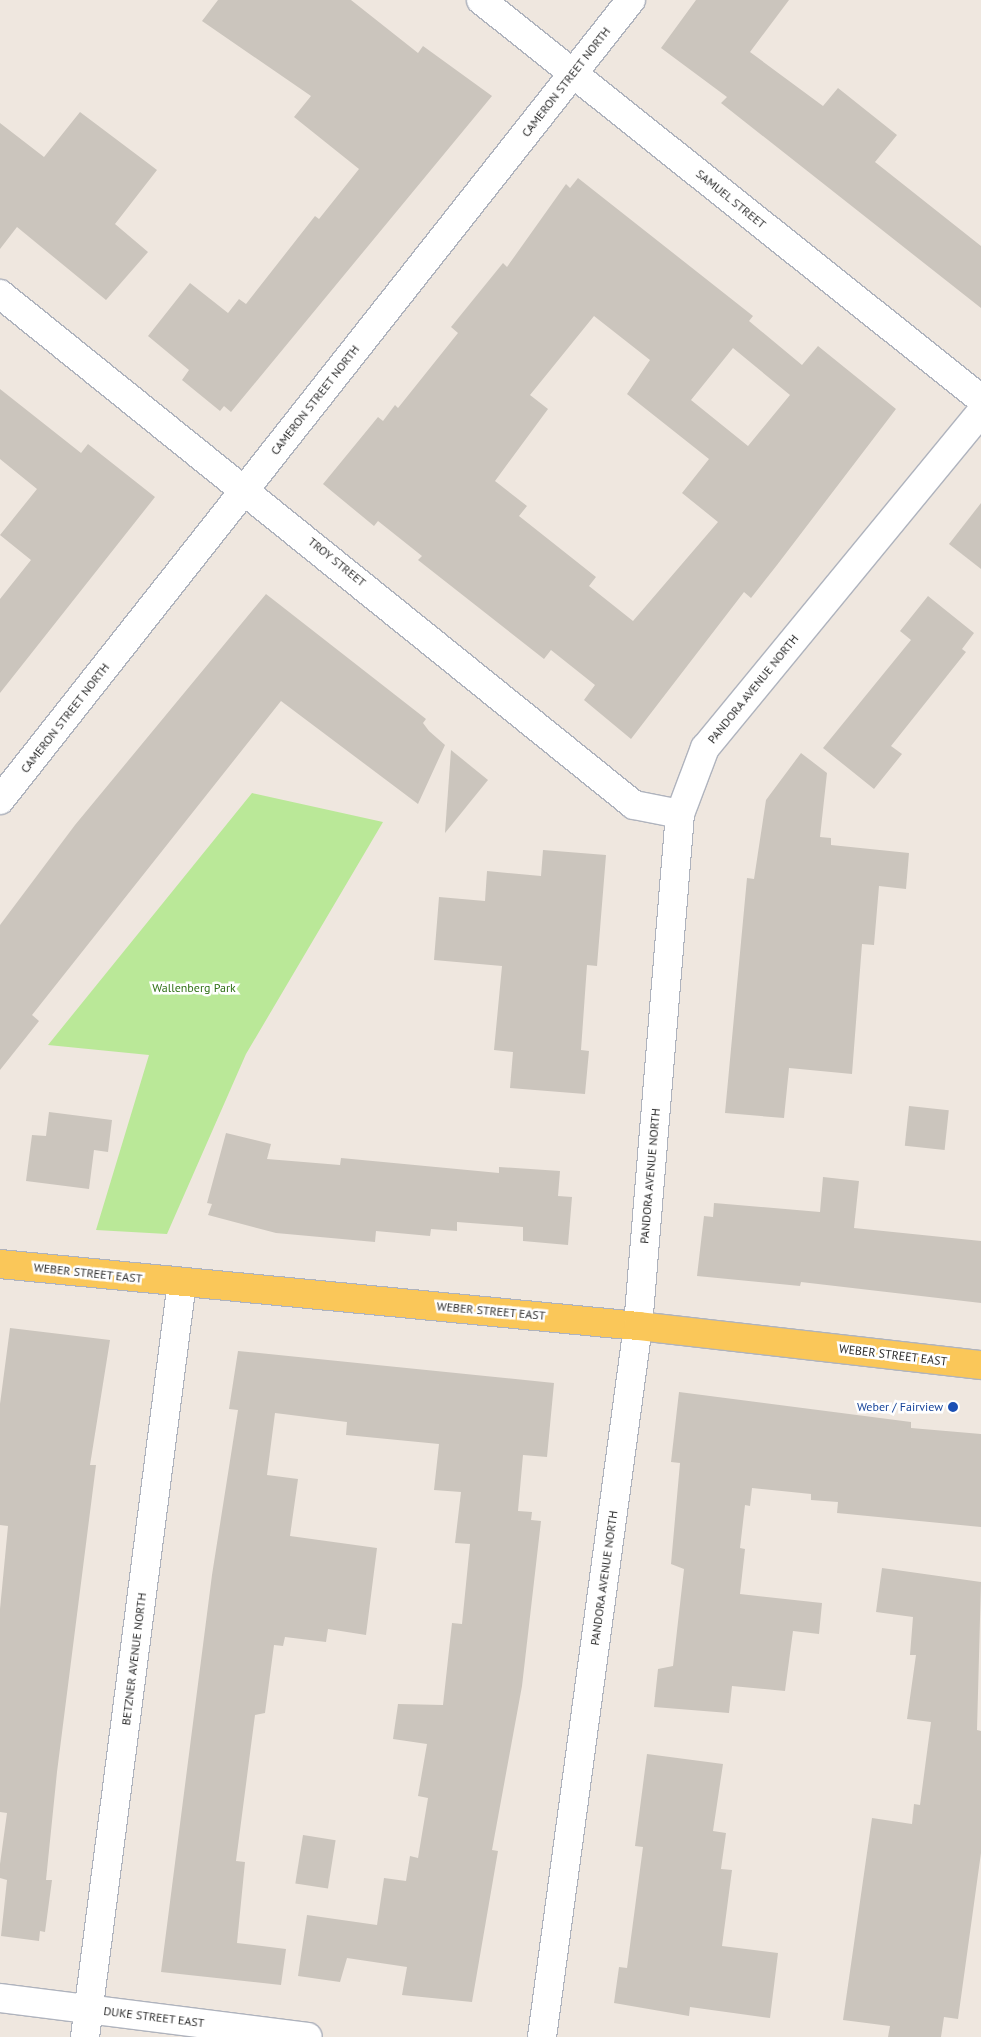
<!DOCTYPE html>
<style>
body{margin:0}
#map{position:relative;width:981px;height:2037px;overflow:hidden;background:#efe7df;font-family:"PT Sans",sans-serif}
div>[style]{position:absolute}
.green>*{inset:0;background:#bae898}
.building>*{inset:0;background:#cbc5bd;transform-origin:0 0}
.roads{filter:drop-shadow(1px 0 #afb3bd) drop-shadow(-1px 0 #afb3bd) drop-shadow(0 1px #afb3bd) drop-shadow(0 -1px #afb3bd)}
.minor>*{height:28px;margin:-14px;padding:0 14px;transform-origin:14px;border-radius:14px;background:#fff}
.major>*{height:28px;margin:-14px;padding:0 14px;transform-origin:14px;border-radius:14px;background:#fac759}
.dots>*{width:14px;height:14px;translate:-50% -50%;box-sizing:border-box;border:2px solid #fff;border-radius:50%}
span{translate:-50% -50%;white-space:nowrap;text-align:center;line-height:1.15;-webkit-text-stroke:5px #fff;paint-order:stroke}
.street-label{font-size:12px;color:#2d2d2d}
.park-label{font-size:12px;color:#307116}
.transit-label{font-size:12px;color:#164399}
.right{translate:-100% -50%;text-align:right}
</style>
<div id="map">
<div class="green">
<div style="clip-path:polygon(252px 793px,383px 822px,246px 1054px,167px 1234px,96px 1230px,149px 1055px,48px 1045px)"></div>
</div>
<div class="building">
<div style="clip-path:polygon(218px 0,351px 0,418px 53px,423px 46px,492px 96px,231px 412px,224px 406px,220px 411px,182px 380px,189px 370px,148px 336px,190px 283px,228px 313px,239px 299px,246px 304px,315px 216px,319px 219px,359px 169px,294px 117px,311px 96px,202px 21px)"></div>
<div style="clip-path:polygon(696px 0,789px 0,750px 52px,823px 106px,838px 88px,897px 135px,875px 162px,981px 246px,981px 308px,721px 103px,727px 97px,661px 48px)"></div>
<div style="clip-path:polygon(80px 112px,157px 170px,115px 224px,148px 252px,106px 300px,17px 227px,0 249px,0 123px,44px 157px)"></div>
<div style="clip-path:polygon(evenodd,578px 178px,753px 316px,749px 321px,802px 365px,818px 346px,896px 409px,777px 565px,751px 598px,744px 592px,631px 739px,584px 700px,595px 685px,551px 650px,544px 659px,418px 560px,422px 556px,378px 521px,374px 526px,323px 484px,378px 417px,383px 421px,395px 405px,398px 408px,458px 333px,451px 327px,503px 263px,507px 267px,566px 184px,570px 188px,578px 178px,594px 316px,650px 360px,627px 394px,709px 459px,682px 493px,718px 522px,633px 621px,589px 586px,596px 577px,519px 516px,527px 506px,495px 481px,548px 409px,530px 395px,594px 316px,578px 178px,733px 348px,790px 395px,748px 446px,691px 400px,733px 348px)"></div>
<div style="clip-path:polygon(0 389px,81px 453px,88px 444px,155px 497px,0 693px,0 599px,31px 560px,0 535px,37px 489px,0 459px)"></div>
<div style="clip-path:polygon(981px 503px,981px 569px,949px 544px)"></div>
<div style="clip-path:polygon(266px 594px,426px 719px,423px 723px,429px 731px,445px 745px,418px 804px,281px 701px,32px 1015px,39px 1021px,0 1070px,0 925px,75px 825px)"></div>
<div style="clip-path:polygon(928px 596px,974px 633px,962px 649px,966px 652px,891px 746px,902px 754px,874px 789px,823px 748px,911px 640px,900px 631px)"></div>
<div style="clip-path:polygon(451px 750px,488px 780px,445px 833px)"></div>
<div style="clip-path:polygon(801px 753px,827px 773px,820px 837px,831px 838px,831px 845px,909px 853px,906px 889px,879px 886px,874px 945px,862px 944px,852px 1074px,789px 1068px,784px 1118px,725px 1113px,747px 878px,754px 879px,766px 800px)"></div>
<div style="clip-path:polygon(543px 850px,606px 855px,597px 966px,587px 965px,581px 1050px,589px 1051px,585px 1094px,510px 1088px,513px 1052px,494px 1050px,502px 966px,434px 960px,439px 897px,485px 901px,487px 871px,541px 876px)"></div>
<div style="left:909px;top:1106px;width:40px;height:40px;rotate:6deg"></div>
<div style="clip-path:polygon(49px 1112px,112px 1120px,108px 1152px,94px 1150px,89px 1189px,26px 1181px,32px 1135px,46px 1136px)"></div>
<div style="clip-path:polygon(226px 1133px,271px 1144px,267px 1159px,340px 1165px,341px 1158px,499px 1173px,499px 1167px,560px 1171px,558px 1196px,572px 1197px,568px 1245px,523px 1241px,523px 1227px,457px 1222px,457px 1231px,431px 1229px,430px 1236px,376px 1231px,375px 1242px,276px 1233px,208px 1215px,212px 1204px,207px 1203px)"></div>
<div style="clip-path:polygon(823px 1177px,859px 1181px,854px 1228px,981px 1241px,981px 1303px,801px 1282px,800px 1286px,697px 1276px,704px 1216px,713px 1217px,714px 1203px,820px 1212px)"></div>
<div style="clip-path:polygon(10px 1328px,110px 1340px,90px 1465px,96px 1465px,57px 1772px,46px 1880px,52px 1880px,45px 1932px,40px 1931px,39px 1941px,1px 1936px,7px 1880px,0 1878px,0 1864px,7px 1813px,0 1812px,0 1609px,8px 1526px,0 1525px,0 1404px)"></div>
<div style="clip-path:polygon(238px 1351px,554px 1383px,547px 1457px,523px 1455px,518px 1511px,532px 1512px,531px 1520px,541px 1521px,522px 1686px,492px 1850px,498px 1851px,472px 2002px,402px 1995px,407px 1967px,347px 1958px,340px 1982px,298px 1976px,307px 1915px,377px 1925px,384px 1878px,406px 1881px,410px 1856px,418px 1858px,428px 1798px,418px 1796px,427px 1744px,393px 1739px,398px 1704px,443px 1705px,452px 1623px,462px 1624px,470px 1544px,455px 1543px,461px 1492px,434px 1490px,439px 1444px,346px 1435px,347px 1422px,275px 1413px,267px 1475px,298px 1479px,290px 1536px,377px 1548px,366px 1635px,328px 1629px,326px 1642px,285px 1637px,283px 1646px,274px 1645px,265px 1713px,255px 1715px,236px 1861px,245px 1862px,237px 1943px,286px 1949px,281px 1985px,161px 1972px,212px 1575px,238px 1410px,229px 1409px)"></div>
<div style="clip-path:polygon(679px 1392px,911px 1422px,911px 1428px,981px 1434px,981px 1527px,837px 1513px,838px 1502px,811px 1500px,811px 1494px,752px 1488px,750px 1506px,745px 1505px,740px 1548px,745px 1549px,740px 1594px,822px 1603px,819px 1634px,793px 1631px,785px 1691px,732px 1686px,729px 1713px,654px 1707px,658px 1669px,673px 1666px,684px 1569px,671px 1564px,680px 1463px,671px 1462px)"></div>
<div style="clip-path:polygon(882px 1568px,981px 1582px,977px 1730px,981px 1731px,981px 1853px,958px 2019px,944px 2017px,941px 2037px,888px 2037px,890px 2026px,843px 2020px,872px 1818px,912px 1824px,914px 1804px,920px 1805px,931px 1722px,907px 1719px,916px 1655px,910px 1655px,913px 1617px,876px 1612px)"></div>
<div style="clip-path:polygon(647px 1754px,723px 1764px,713px 1831px,726px 1833px,721px 1869px,732px 1870px,722px 1946px,778px 1953px,770px 2018px,690px 2007px,689px 2016px,614px 2003px,619px 1967px,627px 1968px,643px 1847px,635px 1846px)"></div>
<div style="left:303px;top:1835px;width:33px;height:49px;rotate:9deg"></div>
</div>
<div class="roads">
<div class="minor">
<div style="left:481px;top:0;width:640px;rotate:38.59deg"></div>
<div style="left:0;top:294px;width:814px;rotate:38.87deg"></div>
<div style="left:634px;top:805px;width:47px;rotate:11.1deg"></div>
<div style="left:0;top:800px;width:1019px;rotate:-51.74deg"></div>
<div style="left:0;top:1998px;width:310px;rotate:7.2deg"></div>
<div style="left:85px;top:2037px;width:761px;rotate:-82.68deg"></div>
<div style="left:542px;top:2037px;width:717px;rotate:-82.31deg"></div>
<div style="left:638px;top:1326px;width:514px;rotate:-85.31deg"></div>
<div style="left:680px;top:814px;width:71px;rotate:-69.3deg"></div>
<div style="left:705px;top:748px;width:435px;rotate:-50.6deg"></div>
</div>
<div class="major">
<div style="left:0;top:1264px;width:641px;rotate:5.55deg"></div>
<div style="left:638px;top:1326px;width:345px;rotate:6.5deg"></div>
</div>
</div>
<div class="dots">
<div style="left:953px;top:1407px;background:#1a4fb4"></div>
</div>
<div class="street-label">
<span style="left:566px;top:82px;rotate:-52deg">CAMERON STREET NORTH</span>
<span style="left:731px;top:199px;rotate:39deg">SAMUEL STREET</span>
<span style="left:315px;top:400px;rotate:-52deg">CAMERON STREET NORTH</span>
<span style="left:337px;top:562px;rotate:39deg">TROY STREET</span>
<span style="left:753px;top:689px;rotate:-51deg">PANDORA AVENUE NORTH</span>
<span style="left:65px;top:718px;rotate:-52deg">CAMERON STREET NORTH</span>
<span style="left:650px;top:1176px;rotate:-85deg">PANDORA AVENUE NORTH</span>
<span style="left:88px;top:1273px;rotate:6deg">WEBER STREET EAST</span>
<span style="left:491px;top:1311px;rotate:5deg">WEBER STREET EAST</span>
<span style="left:893px;top:1355px;rotate:7deg">WEBER STREET EAST</span>
<span style="left:604px;top:1578px;rotate:-82deg">PANDORA AVENUE NORTH</span>
<span style="left:134px;top:1659px;rotate:-83deg">BETZNER AVENUE NORTH</span>
<span style="left:154px;top:2017px;rotate:7deg">DUKE STREET EAST</span>
</div>
<div class="park-label">
<span style="left:194px;top:988px">Wallenberg Park</span>
</div>
<div class="transit-label">
<span class="right" style="left:943px;top:1407px">Weber / Fairview</span>
</div>
</div>
